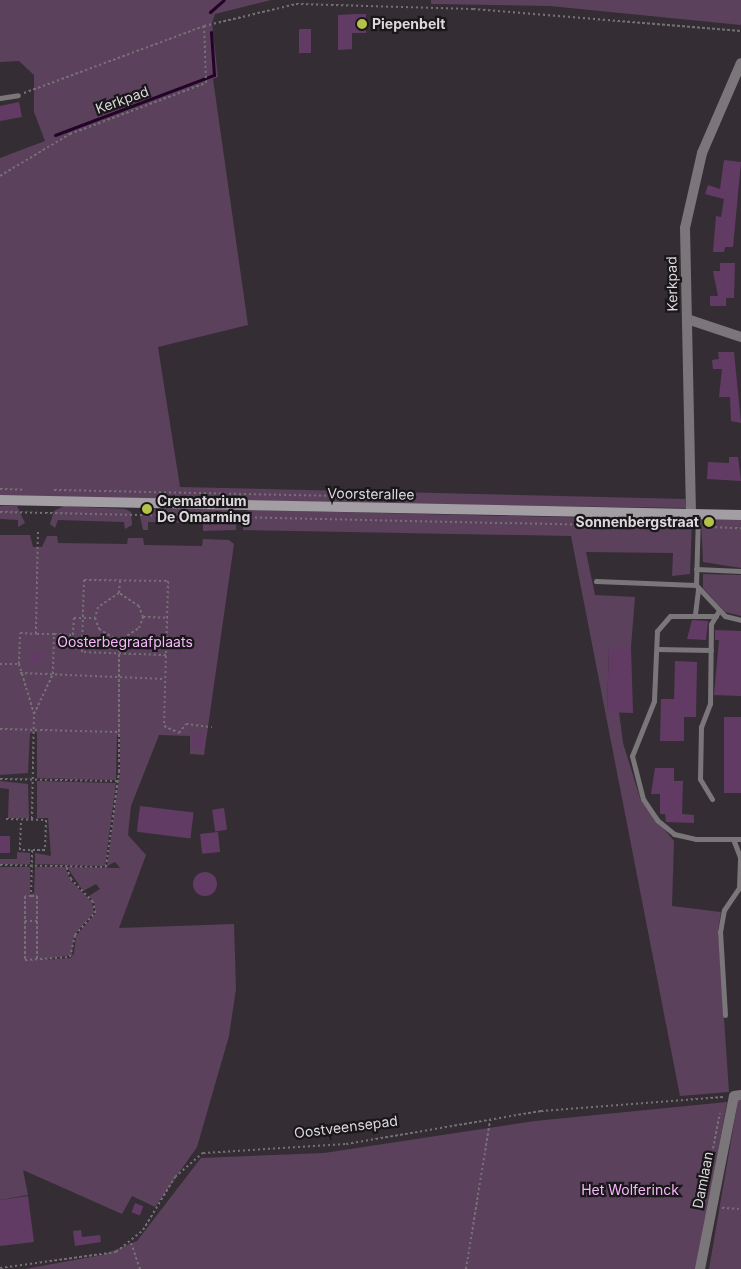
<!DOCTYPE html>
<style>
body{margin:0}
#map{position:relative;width:741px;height:1269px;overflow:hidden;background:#342e34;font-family:Inter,sans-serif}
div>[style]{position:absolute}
.green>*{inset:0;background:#5b415c}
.stream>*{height:3px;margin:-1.5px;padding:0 1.5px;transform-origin:1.5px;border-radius:1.5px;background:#250228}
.building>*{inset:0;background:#623b65;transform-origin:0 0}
.round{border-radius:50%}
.path>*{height:2px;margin-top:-1px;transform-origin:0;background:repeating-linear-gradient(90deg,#757075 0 2.5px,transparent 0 5px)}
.service>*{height:5px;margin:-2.5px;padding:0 2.5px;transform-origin:2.5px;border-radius:2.5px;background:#7a767a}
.minor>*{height:10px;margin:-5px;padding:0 5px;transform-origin:5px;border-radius:5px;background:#7a767a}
.secondary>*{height:10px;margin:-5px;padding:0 5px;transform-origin:5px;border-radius:5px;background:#a39ea3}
.dots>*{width:14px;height:14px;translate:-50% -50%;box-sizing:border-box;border:2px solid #1a171a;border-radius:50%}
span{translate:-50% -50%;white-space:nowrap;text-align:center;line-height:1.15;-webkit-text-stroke:4.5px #1a171a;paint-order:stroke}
.poi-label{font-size:14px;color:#dcd8dc;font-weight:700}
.left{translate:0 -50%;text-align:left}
.right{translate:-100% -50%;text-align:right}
.street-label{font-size:14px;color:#dcd8dc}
.park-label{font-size:14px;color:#f7b8fb}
</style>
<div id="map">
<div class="green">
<div style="clip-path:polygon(0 0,271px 0,215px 14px,212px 23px,218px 77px,213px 79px,248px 325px,158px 347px,180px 487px,685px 499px,686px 508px,0 498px,0 158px,45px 141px,34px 112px,34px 75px,19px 61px,0 62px)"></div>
<div style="clip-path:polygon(431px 0,741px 0,741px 25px,550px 6px,431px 4px)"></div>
<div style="clip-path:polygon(0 506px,17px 506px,25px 523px,18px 527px,18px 520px,0 519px)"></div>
<div style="clip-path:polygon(64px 506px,125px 509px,131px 512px,132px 525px,125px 529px,124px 522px,58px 520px,55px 528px,50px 524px,54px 511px)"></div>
<div style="clip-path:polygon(148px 509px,230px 509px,236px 514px,236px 530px,203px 531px,203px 523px,148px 522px,148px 530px,143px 530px,140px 516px)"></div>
<div style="clip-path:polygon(250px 510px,692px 520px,690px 574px,672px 576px,673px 553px,586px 552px,595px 595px,635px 597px,631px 647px,609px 647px,607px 712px,619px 712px,623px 743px,641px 801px,674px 841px,672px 906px,721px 912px,718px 930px,729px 1092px,680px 1096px,571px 536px,243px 530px,245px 512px)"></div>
<div style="clip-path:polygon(701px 519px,741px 520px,741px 568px,703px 562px)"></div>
<div style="clip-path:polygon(0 535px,30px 535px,33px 547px,42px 547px,47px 536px,57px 536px,58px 543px,127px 544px,128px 538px,143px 538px,144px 545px,202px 546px,203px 539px,229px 540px,234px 544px,204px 755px,190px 754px,190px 736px,159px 735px,131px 806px,128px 835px,146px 855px,119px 928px,234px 924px,236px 989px,229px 1036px,197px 1147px,155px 1207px,132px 1196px,122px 1214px,23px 1170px,28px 1195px,0 1200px,0 867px,30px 867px,30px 894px,34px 893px,35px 867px,65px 867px,70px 880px,92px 902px,94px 913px,74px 935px,72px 955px,42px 960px,71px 958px,74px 953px,76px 936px,95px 914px,95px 905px,89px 896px,100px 889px,96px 884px,83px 891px,67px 867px,120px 868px,115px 862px,107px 866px,120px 772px,120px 735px,117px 735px,116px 780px,37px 778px,37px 732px,30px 733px,28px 773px,0 775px)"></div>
<div style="clip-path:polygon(703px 574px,741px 575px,741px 616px,725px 612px,703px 588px)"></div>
<div style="clip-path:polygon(0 781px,28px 784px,29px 818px,8px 818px,9px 789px,0 788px)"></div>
<div style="clip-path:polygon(37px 781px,116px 783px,105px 866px,35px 864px,35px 853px,51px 856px,48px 818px,37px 818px)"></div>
<div style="clip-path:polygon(17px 852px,30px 853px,30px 864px,0 864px,0 859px,17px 859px)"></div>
<div style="clip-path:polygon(741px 1099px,741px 1269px,709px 1269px,738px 1100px)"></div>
<div style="clip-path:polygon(727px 1102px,697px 1269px,25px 1269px,102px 1255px,137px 1241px,201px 1158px,324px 1153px,535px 1121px)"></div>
</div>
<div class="stream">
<div style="left:210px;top:12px;width:18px;rotate:-41deg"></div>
<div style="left:55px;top:135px;width:170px;rotate:-20.7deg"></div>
<div style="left:214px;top:75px;width:43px;rotate:-94deg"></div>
</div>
<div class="building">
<div style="clip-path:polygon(356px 14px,366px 14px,366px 33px,352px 33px,352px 49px,338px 50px,338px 15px)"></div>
<div style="left:299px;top:29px;width:12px;height:24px"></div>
<div style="clip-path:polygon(19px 102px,22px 117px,0 121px,0 106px)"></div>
<div style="clip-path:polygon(724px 160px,741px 162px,733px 247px,725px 247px,724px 252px,713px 252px,716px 216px,721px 217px,724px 199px,705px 194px,708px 185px,720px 189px)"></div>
<div style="clip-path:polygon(720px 263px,735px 263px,734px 298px,726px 298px,726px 306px,710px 306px,710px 296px,718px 296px,713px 271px,720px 271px)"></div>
<div style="clip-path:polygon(718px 352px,734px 352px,741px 423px,731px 421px,730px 397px,719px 397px,722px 369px,713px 369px,712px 360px,719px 359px)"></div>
<div style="clip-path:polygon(729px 457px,738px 457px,741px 481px,707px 479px,708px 462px,729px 463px)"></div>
<div style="clip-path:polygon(692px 620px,708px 621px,706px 640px,687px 639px)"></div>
<div style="clip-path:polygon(715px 630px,741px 631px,741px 696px,714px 695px,719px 640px,715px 640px)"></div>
<div style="clip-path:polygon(609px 647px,631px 647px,633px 713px,607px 712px)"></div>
<div style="left:29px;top:651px;width:14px;height:10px"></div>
<div style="clip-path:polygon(675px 661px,697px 662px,696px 717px,684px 717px,684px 741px,660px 741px,661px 699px,674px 699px)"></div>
<div style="left:724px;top:717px;width:17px;height:76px"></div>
<div style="left:193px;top:732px;width:11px;height:16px;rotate:5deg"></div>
<div style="clip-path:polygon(655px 768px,674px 768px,674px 781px,683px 781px,682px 814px,694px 815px,694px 823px,666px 822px,665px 814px,660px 814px,660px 794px,651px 794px)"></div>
<div style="left:140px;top:806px;width:54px;height:26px;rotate:7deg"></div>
<div style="left:224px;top:808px;width:22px;height:12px;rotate:82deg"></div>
<div style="left:218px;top:832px;width:20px;height:18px;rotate:84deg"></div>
<div style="left:0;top:836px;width:10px;height:17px"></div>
<div class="round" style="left:193px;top:872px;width:24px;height:24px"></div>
<div style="clip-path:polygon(28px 1196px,34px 1242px,0 1246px,0 1200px)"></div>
<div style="left:135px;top:1203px;width:9px;height:10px;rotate:21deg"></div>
<div style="clip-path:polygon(81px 1230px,82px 1237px,100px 1235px,101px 1242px,75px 1246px,73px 1231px)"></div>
</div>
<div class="path">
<div style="left:24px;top:93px;width:192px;rotate:-20.4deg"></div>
<div style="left:204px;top:26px;width:95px;rotate:-13.4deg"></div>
<div style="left:296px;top:4px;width:177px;rotate:1.6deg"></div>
<div style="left:473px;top:9px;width:269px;rotate:4.7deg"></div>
<div style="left:0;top:176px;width:82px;rotate:-31deg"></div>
<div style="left:70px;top:134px;width:145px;rotate:-20.6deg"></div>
<div style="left:206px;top:83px;width:57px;rotate:-92deg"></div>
<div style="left:0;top:489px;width:24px;rotate:2deg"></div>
<div style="left:54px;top:490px;width:347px;rotate:1.2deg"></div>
<div style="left:0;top:512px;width:690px;rotate:1.25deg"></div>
<div style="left:705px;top:527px;width:36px;rotate:2deg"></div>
<div style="left:119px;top:593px;width:12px;rotate:-85deg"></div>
<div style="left:143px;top:617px;width:24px;rotate:2deg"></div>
<div style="left:54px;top:634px;width:19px;rotate:3deg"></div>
<div style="left:73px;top:635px;width:17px;rotate:-87deg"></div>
<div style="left:74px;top:618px;width:21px"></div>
<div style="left:95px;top:618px;width:12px;rotate:70deg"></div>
<div style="left:99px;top:629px;width:23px;rotate:31deg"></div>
<div style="left:119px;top:641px;width:24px;rotate:-33deg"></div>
<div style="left:139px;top:628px;width:12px;rotate:-70deg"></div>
<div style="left:143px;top:617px;width:12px;rotate:-110deg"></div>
<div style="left:139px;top:606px;width:24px;rotate:-147deg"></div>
<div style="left:119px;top:593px;width:25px;rotate:146deg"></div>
<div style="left:98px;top:607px;width:11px;rotate:105deg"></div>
<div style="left:166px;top:655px;width:84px;rotate:-178deg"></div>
<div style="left:82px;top:652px;width:72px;rotate:-88.4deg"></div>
<div style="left:84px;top:580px;width:84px;rotate:0.7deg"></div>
<div style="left:168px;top:581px;width:145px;rotate:91.6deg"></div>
<div style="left:164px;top:726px;width:17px;rotate:25deg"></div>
<div style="left:179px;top:733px;width:11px;rotate:-52deg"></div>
<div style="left:186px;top:724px;width:26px;rotate:7deg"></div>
<div style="left:0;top:664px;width:19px"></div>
<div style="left:19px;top:664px;width:52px;rotate:73.3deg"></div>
<div style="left:34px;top:714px;width:44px;rotate:-64.6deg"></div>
<div style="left:53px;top:674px;width:40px;rotate:-88.6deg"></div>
<div style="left:54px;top:634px;width:18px;rotate:180deg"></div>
<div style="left:19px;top:664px;width:31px;rotate:-88deg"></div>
<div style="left:20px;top:633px;width:16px;rotate:4deg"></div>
<div style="left:36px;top:634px;width:103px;rotate:-88.9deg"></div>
<div style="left:20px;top:673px;width:145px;rotate:2.4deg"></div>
<div style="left:0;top:729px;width:118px;rotate:1.5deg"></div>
<div style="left:0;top:779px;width:117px;rotate:1deg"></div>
<div style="left:6px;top:819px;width:40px;rotate:1.4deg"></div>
<div style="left:46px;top:820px;width:30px;rotate:92deg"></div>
<div style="left:45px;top:850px;width:25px;rotate:180deg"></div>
<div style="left:20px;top:850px;width:30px;rotate:-88deg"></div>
<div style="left:32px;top:819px;width:105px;rotate:-88.9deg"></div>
<div style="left:32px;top:850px;width:46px;rotate:91.2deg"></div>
<div style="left:31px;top:896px;width:6px;rotate:180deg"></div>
<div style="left:25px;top:896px;width:64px;rotate:90deg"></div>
<div style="left:25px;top:960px;width:45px;rotate:-3.8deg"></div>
<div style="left:70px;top:957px;width:23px;rotate:-77deg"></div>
<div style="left:75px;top:935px;width:30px;rotate:-48deg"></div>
<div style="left:95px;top:913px;width:11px;rotate:-100deg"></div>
<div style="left:93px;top:902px;width:32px;rotate:-134deg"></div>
<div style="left:71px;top:879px;width:14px;rotate:-111deg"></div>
<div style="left:0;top:865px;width:106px;rotate:1.1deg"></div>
<div style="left:106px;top:867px;width:96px;rotate:-82.2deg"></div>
<div style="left:119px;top:772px;width:131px;rotate:-90deg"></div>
<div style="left:31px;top:896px;width:6px"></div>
<div style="left:37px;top:896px;width:64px;rotate:90deg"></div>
<div style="left:25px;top:921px;width:12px"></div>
<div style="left:709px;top:1168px;width:56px;rotate:-78.7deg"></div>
<div style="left:722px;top:1208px;width:19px;rotate:3deg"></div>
<div style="left:131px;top:1243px;width:28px;rotate:71deg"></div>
<div style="left:0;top:1268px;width:117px;rotate:-7.9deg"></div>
<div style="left:116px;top:1252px;width:35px;rotate:-39deg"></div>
<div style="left:143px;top:1230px;width:62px;rotate:-58.9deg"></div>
<div style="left:175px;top:1177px;width:37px;rotate:-41deg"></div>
<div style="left:203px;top:1153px;width:143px;rotate:-3.6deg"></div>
<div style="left:346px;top:1144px;width:198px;rotate:-9.6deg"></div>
<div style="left:541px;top:1111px;width:183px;rotate:-4.4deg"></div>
<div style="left:466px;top:1269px;width:151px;rotate:-80.8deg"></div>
</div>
<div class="service">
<div style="left:0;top:98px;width:18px;rotate:-9deg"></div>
<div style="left:698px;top:514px;width:71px;rotate:91.6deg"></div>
<div style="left:696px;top:585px;width:42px;rotate:46.9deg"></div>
<div style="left:725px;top:616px;width:16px;rotate:14deg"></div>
<div style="left:696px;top:569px;width:45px;rotate:2.5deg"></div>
<div style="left:596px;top:581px;width:100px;rotate:2.3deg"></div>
<div style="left:695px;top:614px;width:26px;rotate:-83deg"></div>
<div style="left:716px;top:616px;width:46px;rotate:180deg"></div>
<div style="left:670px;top:616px;width:20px;rotate:131deg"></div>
<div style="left:657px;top:631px;width:70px;rotate:92.5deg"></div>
<div style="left:654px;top:701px;width:59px;rotate:111.8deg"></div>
<div style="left:632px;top:756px;width:44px;rotate:75.7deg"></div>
<div style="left:643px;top:799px;width:25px;rotate:56deg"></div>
<div style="left:657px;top:820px;width:22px;rotate:39deg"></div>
<div style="left:674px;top:834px;width:23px;rotate:13deg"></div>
<div style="left:696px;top:839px;width:45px"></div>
<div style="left:657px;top:649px;width:54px;rotate:1.1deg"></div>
<div style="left:712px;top:799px;width:23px;rotate:-121deg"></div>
<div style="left:700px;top:779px;width:52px;rotate:-88.9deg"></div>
<div style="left:701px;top:727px;width:25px;rotate:-69deg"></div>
<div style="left:710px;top:704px;width:80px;rotate:-89.3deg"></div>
<div style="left:711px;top:624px;width:16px;rotate:-60deg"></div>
<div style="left:725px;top:1015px;width:83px;rotate:-93.4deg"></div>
<div style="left:720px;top:932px;width:22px;rotate:-80deg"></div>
<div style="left:724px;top:910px;width:27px;rotate:-56deg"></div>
<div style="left:739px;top:888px;width:31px;rotate:-88deg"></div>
<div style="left:740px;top:857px;width:19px;rotate:-111deg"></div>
</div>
<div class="minor">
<div style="left:687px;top:319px;width:57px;rotate:18.4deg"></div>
<div style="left:691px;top:514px;width:286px;rotate:-91.2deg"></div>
<div style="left:685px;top:228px;width:77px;rotate:-77.2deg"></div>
<div style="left:702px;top:153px;width:98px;rotate:-66.6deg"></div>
<div style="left:700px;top:1269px;width:176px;rotate:-78.9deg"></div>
<div style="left:734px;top:1096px;width:7px;rotate:-8deg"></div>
</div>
<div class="secondary">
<div style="left:0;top:500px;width:741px;rotate:1.16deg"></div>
</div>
<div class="dots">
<div style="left:362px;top:24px;background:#b5c249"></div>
<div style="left:147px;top:509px;background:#b5c249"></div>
<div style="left:709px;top:522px;background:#b5c249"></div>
</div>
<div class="poi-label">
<span class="left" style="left:372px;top:24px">Piepenbelt</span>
<span class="left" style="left:157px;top:509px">Crematorium<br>De Omarming</span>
<span class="right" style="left:699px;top:522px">Sonnenbergstraat</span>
</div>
<div class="street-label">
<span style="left:122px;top:100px;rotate:-20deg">Kerkpad</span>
<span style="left:672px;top:284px;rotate:-91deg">Kerkpad</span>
<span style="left:371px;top:494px;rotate:1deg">Voorsterallee</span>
<span style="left:346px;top:1127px;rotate:-7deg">Oostveensepad</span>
<span style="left:703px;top:1180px;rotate:-79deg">Damlaan</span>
</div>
<div class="park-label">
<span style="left:125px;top:642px">Oosterbegraafplaats</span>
<span style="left:630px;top:1190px">Het Wolferinck</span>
</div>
</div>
